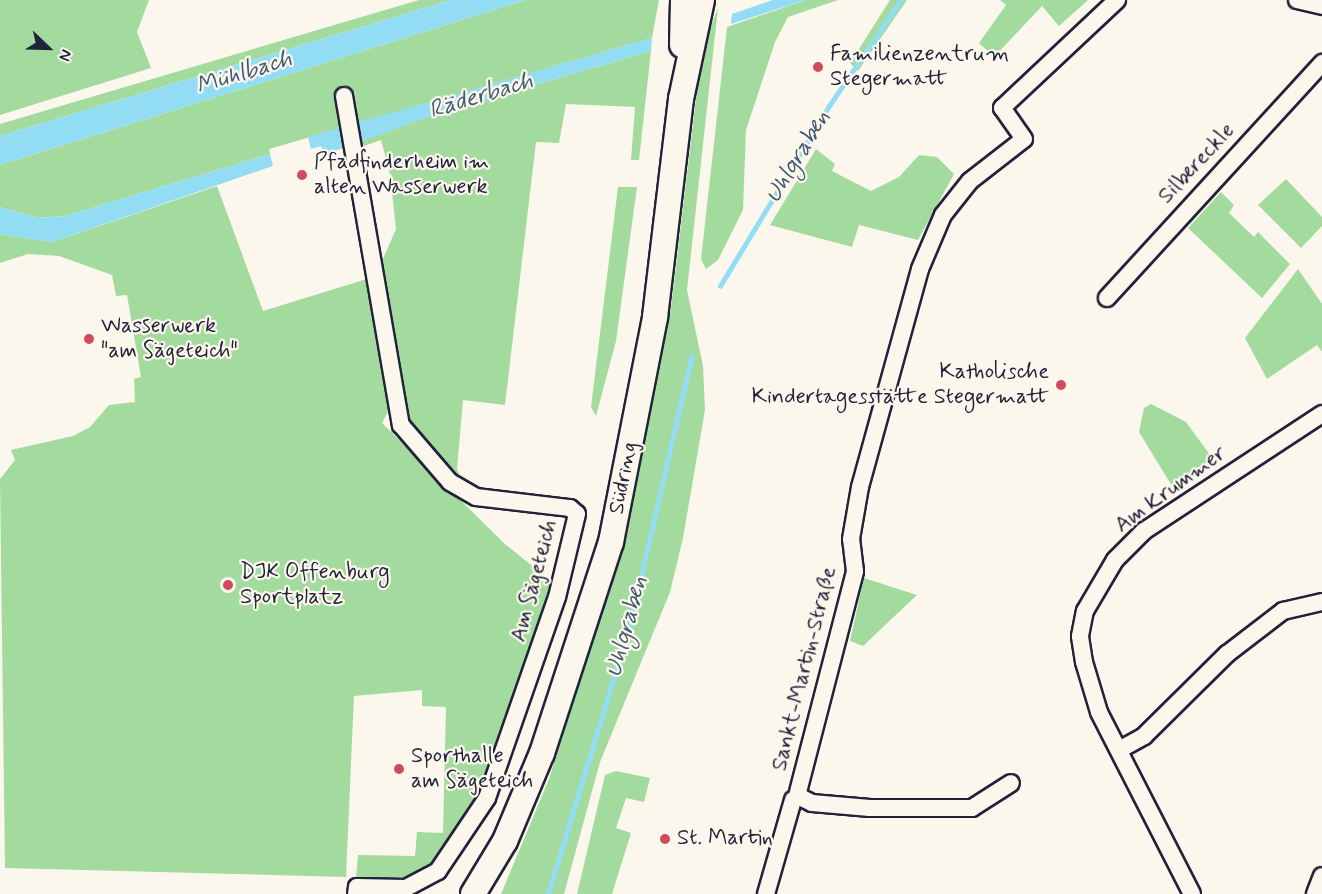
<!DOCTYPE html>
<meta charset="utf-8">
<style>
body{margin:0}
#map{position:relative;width:1322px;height:894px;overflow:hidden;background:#fbf7ec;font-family:Mynerve,sans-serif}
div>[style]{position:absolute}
.green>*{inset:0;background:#a3db9f}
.water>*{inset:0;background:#93ddf4}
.stream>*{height:4.5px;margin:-2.25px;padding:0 2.25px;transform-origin:2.25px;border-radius:2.25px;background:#93ddf4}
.roads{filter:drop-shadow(2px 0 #22223b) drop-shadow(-2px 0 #22223b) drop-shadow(0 2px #22223b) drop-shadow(0 -2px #22223b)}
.street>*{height:16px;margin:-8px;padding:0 8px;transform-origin:8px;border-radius:8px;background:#fbf7ec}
.secondary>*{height:24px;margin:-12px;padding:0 12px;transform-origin:12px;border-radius:12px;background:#fbf7ec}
.dots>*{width:16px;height:16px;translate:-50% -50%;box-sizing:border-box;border:3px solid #fbf7ec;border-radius:50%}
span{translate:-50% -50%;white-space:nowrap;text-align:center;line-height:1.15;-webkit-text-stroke:4.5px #fbf7ec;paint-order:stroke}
.poi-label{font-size:22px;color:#22223b}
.left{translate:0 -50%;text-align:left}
.right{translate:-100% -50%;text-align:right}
.street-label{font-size:22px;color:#22223b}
.water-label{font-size:24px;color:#445a72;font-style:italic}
.north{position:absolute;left:18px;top:18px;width:60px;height:60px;-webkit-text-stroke:4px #fbf7ec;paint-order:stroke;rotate:113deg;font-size:16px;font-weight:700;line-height:24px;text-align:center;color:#22223b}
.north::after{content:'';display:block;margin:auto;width:21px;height:27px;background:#22223b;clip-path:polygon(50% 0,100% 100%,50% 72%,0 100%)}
</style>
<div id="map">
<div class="green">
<div style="clip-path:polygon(0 0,149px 0,137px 32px,151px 68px,0 115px)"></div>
<div style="clip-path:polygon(419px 0,451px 0,0 136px,0 124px)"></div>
<div style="clip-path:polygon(525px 0,659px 0,652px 38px,269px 149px,270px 154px,65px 216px,38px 218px,0 207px,0 165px)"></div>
<div style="clip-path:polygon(806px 0,838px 0,788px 17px,775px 42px,746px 130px,743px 210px,718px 260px,706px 269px,701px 259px,727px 27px)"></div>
<div style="clip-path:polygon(890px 0,907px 0,858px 71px,850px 63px)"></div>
<div style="clip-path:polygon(1000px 0,1088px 0,1059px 26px,1042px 6px,994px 57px,979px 43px,1006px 5px)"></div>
<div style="clip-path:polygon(718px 8px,687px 290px,703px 366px,705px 410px,683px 538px,670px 592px,600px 762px,564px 894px,501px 894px,549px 779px,628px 529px,671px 308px,702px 49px)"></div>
<div style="clip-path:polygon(651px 51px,639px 160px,631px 160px,635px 107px,566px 104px,559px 143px,536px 142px,505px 405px,463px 400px,457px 469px,462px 482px,451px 476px,405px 418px,379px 268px,396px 229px,390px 174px,381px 140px,364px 146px,361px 141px,444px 111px)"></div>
<div style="clip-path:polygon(816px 149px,835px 164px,832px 171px,871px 191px,899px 177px,919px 155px,937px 157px,954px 174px,918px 240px,859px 225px,852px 247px,770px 225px)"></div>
<div style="clip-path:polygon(1286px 179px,1322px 217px,1322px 226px,1301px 248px,1258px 205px)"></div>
<div style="clip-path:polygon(217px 186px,263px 311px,370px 278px,390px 408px,382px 423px,505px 544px,551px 581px,498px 752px,468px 811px,433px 863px,397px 882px,356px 877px,358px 855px,415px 856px,417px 832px,443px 833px,446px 707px,422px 706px,422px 690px,354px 696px,346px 877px,5px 868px,0 479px,15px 460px,11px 450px,73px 436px,90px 427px,109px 405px,135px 402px,134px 379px,141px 377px,127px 295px,116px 296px,112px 275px,59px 256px,28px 254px,0 263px,0 234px,52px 242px)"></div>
<div style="clip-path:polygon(618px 187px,637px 187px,616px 341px,596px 416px,591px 407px)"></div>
<div style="clip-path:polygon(1221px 192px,1234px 205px,1229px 213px,1254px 237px,1258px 232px,1290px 264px,1262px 298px,1188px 228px)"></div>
<div style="clip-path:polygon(1298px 269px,1322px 304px,1322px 352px,1317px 345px,1267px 379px,1245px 338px)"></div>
<div style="clip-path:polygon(1151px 404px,1186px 422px,1216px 463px,1175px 491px,1139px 432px,1144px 408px)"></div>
<div style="clip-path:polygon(864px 578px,917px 595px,863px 646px,850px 641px)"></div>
<div style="clip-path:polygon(616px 771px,650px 778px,644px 802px,626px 798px,616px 828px,631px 833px,612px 894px,577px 894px,605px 775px)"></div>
</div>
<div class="water">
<div style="clip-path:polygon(451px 0,525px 0,0 165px,0 136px)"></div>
<div style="clip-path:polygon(773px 0,806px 0,731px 24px,732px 14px)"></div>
<div style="clip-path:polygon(652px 38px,651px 51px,444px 111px,324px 155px,321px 146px,311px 149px,308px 137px)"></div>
<div style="clip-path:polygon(270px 154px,273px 166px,52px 242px,0 234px,0 207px,38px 218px,65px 216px)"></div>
</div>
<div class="stream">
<div style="left:720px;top:286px;width:210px;rotate:-58.8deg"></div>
<div style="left:829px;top:106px;width:128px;rotate:-55.8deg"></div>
<div style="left:548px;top:894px;width:286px;rotate:-73.1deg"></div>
<div style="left:631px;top:620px;width:270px;rotate:-77.1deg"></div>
</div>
<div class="roads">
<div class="street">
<div style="left:1297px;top:0;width:26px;rotate:13deg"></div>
<div style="left:344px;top:96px;width:334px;rotate:80.2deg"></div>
<div style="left:401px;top:425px;width:75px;rotate:49.3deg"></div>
<div style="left:450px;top:482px;width:30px;rotate:30deg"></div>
<div style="left:476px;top:497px;width:95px;rotate:6.7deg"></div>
<div style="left:570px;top:508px;width:9px;rotate:41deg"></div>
<div style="left:577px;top:514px;width:85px;rotate:103.5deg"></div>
<div style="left:557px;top:597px;width:213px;rotate:109.2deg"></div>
<div style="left:487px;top:798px;width:88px;rotate:123.9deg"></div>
<div style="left:438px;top:871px;width:36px;rotate:152deg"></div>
<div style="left:406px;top:888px;width:49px;rotate:-178.8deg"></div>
<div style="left:357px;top:887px;width:7px;rotate:98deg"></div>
<div style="left:1107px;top:298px;width:319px;rotate:-47.5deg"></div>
<div style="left:1119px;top:750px;width:29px;rotate:-29deg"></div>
<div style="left:1144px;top:736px;width:117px;rotate:-44.7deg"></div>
<div style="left:1227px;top:654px;width:71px;rotate:-37.5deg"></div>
<div style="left:1283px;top:611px;width:40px;rotate:-13deg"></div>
<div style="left:798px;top:792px;width:228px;rotate:-75.5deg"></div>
<div style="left:855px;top:571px;width:32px;rotate:-97deg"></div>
<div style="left:851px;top:539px;width:53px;rotate:-80.2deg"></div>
<div style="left:860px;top:487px;width:226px;rotate:-74.6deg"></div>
<div style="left:920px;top:269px;width:59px;rotate:-66.9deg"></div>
<div style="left:943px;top:215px;width:43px;rotate:-51.5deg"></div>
<div style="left:970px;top:181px;width:68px;rotate:-37.9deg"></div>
<div style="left:1024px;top:139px;width:38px;rotate:-125deg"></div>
<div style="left:1002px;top:108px;width:158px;rotate:-43.2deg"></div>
<div style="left:800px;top:797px;width:13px;rotate:27deg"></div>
<div style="left:812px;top:803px;width:58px;rotate:4.9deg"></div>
<div style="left:870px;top:808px;width:102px"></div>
<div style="left:972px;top:808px;width:46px;rotate:-32.7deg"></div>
<div style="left:766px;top:894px;width:98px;rotate:-74deg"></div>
<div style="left:1192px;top:894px;width:204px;rotate:-117.1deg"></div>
<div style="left:1099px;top:712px;width:52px;rotate:-106.7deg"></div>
<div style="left:1084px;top:662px;width:26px;rotate:-99deg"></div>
<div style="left:1080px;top:636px;width:25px;rotate:-79deg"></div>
<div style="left:1085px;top:611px;width:59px;rotate:-59.5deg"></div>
<div style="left:1115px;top:560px;width:41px;rotate:-45deg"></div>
<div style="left:1144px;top:531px;width:213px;rotate:-33.3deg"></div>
<div style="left:1315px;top:894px;width:19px;rotate:-69deg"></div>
</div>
<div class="secondary">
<div style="left:682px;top:45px;width:45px;rotate:-88.7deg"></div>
<div style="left:473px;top:894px;width:62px;rotate:-58.9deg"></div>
<div style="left:505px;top:841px;width:95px;rotate:-67.2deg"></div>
<div style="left:542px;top:753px;width:222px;rotate:-71.9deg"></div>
<div style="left:611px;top:542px;width:229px;rotate:-78.9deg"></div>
<div style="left:655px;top:317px;width:220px;rotate:-83.2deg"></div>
<div style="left:681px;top:99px;width:101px;rotate:-78deg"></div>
</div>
</div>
<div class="dots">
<div style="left:818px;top:67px;background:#d1495b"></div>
<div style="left:302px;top:175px;background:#d1495b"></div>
<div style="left:89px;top:339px;background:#d1495b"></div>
<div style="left:1061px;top:385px;background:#d1495b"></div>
<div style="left:228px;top:585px;background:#d1495b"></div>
<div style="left:399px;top:769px;background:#d1495b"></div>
<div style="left:665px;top:839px;background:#d1495b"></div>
</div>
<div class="poi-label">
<span class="left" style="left:830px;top:67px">Familienzentrum<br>Stegermatt</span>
<span class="left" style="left:314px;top:175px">Pfadfinderheim im<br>alten Wasserwerk</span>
<span class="left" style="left:101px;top:339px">Wasserwerk<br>"am Sägeteich"</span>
<span class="right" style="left:1049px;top:385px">Katholische<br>Kindertagesstätte Stegermatt</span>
<span class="left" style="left:240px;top:585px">DJK Offenburg<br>Sportplatz</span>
<span class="left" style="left:411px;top:769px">Sporthalle<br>am Sägeteich</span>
<span class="left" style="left:677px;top:839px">St. Martin</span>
</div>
<div class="street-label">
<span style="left:1197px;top:164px;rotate:-47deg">Silbereckle</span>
<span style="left:624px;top:478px;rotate:-79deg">Südring</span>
<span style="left:1171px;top:490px;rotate:-36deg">Am Krummer</span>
<span style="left:535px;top:581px;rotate:-75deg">Am Sägeteich</span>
<span style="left:805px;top:669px;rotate:-76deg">Sankt-Martin-Straße</span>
</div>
<div class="water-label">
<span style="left:244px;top:73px;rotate:-17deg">Mühlbach</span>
<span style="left:481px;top:96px;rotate:-17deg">Räderbach</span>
<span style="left:798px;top:157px;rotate:-59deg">Uhlgraben</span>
<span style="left:627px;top:627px;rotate:-75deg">Uhlgraben</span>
</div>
<div class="north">N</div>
</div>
